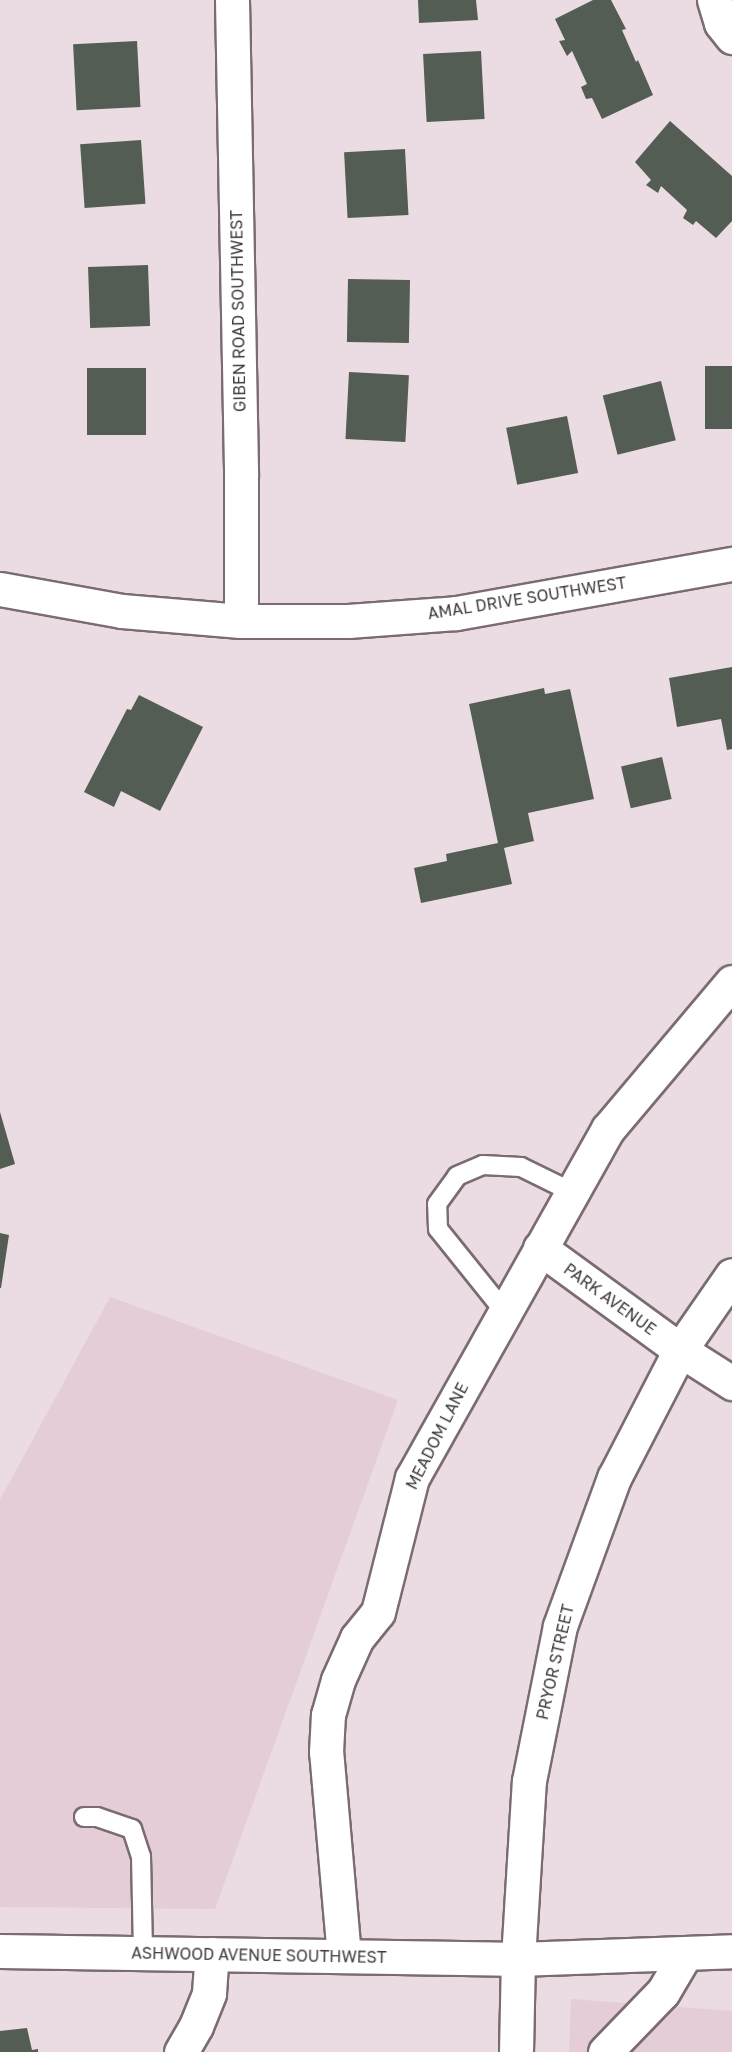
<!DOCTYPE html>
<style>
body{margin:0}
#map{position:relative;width:732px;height:2052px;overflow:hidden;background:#ebdbe2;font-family:"Golos Text",sans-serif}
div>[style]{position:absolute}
.built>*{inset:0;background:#e5cdd7}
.building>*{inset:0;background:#535d53;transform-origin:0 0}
.roads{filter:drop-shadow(2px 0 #7a6c72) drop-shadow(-2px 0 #7a6c72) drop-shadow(0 2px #7a6c72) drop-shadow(0 -2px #7a6c72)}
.service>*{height:18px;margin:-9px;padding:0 9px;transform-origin:9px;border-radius:9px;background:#fff}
.minor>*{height:33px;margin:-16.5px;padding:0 16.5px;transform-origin:16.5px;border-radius:16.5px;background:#fff}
.secondary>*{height:33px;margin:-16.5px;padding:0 16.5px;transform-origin:16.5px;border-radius:16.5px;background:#fff}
span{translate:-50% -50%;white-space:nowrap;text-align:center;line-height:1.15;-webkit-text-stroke:6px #fff;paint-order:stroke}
.street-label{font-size:16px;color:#403a3c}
</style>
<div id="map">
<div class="built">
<div style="clip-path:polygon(110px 1297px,398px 1400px,215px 1909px,0 1907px,0 1500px)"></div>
<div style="clip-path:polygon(571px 1999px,732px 2011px,732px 2052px,569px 2052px)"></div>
</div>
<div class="building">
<div style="clip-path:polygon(418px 0,476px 0,478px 20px,419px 23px)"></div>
<div style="clip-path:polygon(593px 0,611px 0,626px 29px,622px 30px,636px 62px,638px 60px,653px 95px,602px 119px,592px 98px,586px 99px,581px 87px,587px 84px,572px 51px,567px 56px,559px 41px,565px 40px,555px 19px)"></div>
<div style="left:137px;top:41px;width:66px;height:64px;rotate:87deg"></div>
<div style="left:481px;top:51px;width:68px;height:58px;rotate:87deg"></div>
<div style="clip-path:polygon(670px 121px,732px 176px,732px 221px,716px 238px,696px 221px,693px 225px,683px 218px,687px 210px,661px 186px,658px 193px,646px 185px,651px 180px,635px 162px)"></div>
<div style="left:141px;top:140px;width:64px;height:61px;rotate:86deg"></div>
<div style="left:405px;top:149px;width:66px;height:61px;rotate:87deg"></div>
<div style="left:148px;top:265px;width:61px;height:60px;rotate:88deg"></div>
<div style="left:348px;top:279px;width:62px;height:63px;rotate:1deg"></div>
<div style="left:732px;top:366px;width:63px;height:27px;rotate:90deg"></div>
<div style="left:87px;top:368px;width:59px;height:67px"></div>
<div style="left:349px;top:372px;width:60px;height:67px;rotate:3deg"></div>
<div style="left:661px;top:381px;width:61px;height:60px;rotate:76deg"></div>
<div style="left:567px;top:416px;width:58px;height:62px;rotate:79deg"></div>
<div style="clip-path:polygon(732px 667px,732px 749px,727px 750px,721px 719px,677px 727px,669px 678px)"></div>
<div style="clip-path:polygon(544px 688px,545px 694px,570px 689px,594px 799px,528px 813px,534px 841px,504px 848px,512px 884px,421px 903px,414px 868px,447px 861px,446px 854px,498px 843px,469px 704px)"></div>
<div style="clip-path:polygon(139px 695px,203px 727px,160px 811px,121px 791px,114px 807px,84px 792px,127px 709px,131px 710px)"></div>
<div style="left:662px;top:757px;width:43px;height:42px;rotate:77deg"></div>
<div style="clip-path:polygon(0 1112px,15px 1164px,0 1169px)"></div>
<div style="clip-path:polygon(0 1233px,9px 1235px,1px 1288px,0 1288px)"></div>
<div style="clip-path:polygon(27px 2028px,32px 2050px,38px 2049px,38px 2052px,0 2052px,0 2031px)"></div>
</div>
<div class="roads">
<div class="service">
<div style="left:504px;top:1311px;width:105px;rotate:-128.8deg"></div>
<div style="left:438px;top:1229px;width:25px;rotate:-92deg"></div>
<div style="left:437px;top:1204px;width:34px;rotate:-54deg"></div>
<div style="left:457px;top:1176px;width:28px;rotate:-23deg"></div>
<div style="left:483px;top:1165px;width:38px;rotate:3deg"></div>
<div style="left:521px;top:1167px;width:57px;rotate:26.1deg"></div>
<div style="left:84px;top:1817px;width:13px"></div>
<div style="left:97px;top:1817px;width:37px;rotate:19deg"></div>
<div style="left:132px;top:1829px;width:28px;rotate:72deg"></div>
<div style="left:141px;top:1856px;width:97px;rotate:88.8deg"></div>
</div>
<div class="minor">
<div style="left:232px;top:0;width:476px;rotate:88.9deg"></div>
<div style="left:241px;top:476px;width:145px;rotate:90deg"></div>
<div style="left:714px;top:0;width:24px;rotate:73deg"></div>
<div style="left:721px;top:23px;width:18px;rotate:52deg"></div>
<div style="left:0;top:589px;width:124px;rotate:10.2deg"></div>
<div style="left:122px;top:611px;width:119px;rotate:4.8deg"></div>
<div style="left:241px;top:621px;width:107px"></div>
<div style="left:348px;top:621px;width:108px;rotate:-4.2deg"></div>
<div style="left:456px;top:613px;width:280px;rotate:-10.1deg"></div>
<div style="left:540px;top:1248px;width:173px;rotate:36.1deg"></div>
<div style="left:680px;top:1350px;width:62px;rotate:32.4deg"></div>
<div style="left:0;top:1951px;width:518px;rotate:0.88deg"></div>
<div style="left:518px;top:1959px;width:214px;rotate:-2.1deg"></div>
<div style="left:344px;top:1956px;width:205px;rotate:-95deg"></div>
<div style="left:326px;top:1752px;width:37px;rotate:-87deg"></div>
<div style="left:328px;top:1715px;width:36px;rotate:-74deg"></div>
<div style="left:338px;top:1680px;width:46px;rotate:-65.7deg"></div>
<div style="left:357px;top:1638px;width:33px;rotate:-51deg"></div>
<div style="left:378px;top:1612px;width:138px;rotate:-75.8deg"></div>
<div style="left:412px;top:1478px;width:400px;rotate:-60.7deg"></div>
<div style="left:608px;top:1129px;width:192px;rotate:-49.9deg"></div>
<div style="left:181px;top:2052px;width:30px;rotate:-60deg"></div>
<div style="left:196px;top:2026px;width:35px;rotate:-68deg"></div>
<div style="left:209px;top:1993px;width:39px;rotate:-86deg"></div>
</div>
<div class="secondary">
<div style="left:516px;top:2052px;width:93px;rotate:-88.8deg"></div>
<div style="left:518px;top:1959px;width:178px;rotate:-86.5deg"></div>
<div style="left:529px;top:1781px;width:158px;rotate:-78.7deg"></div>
<div style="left:560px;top:1626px;width:158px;rotate:-70deg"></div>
<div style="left:614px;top:1478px;width:144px;rotate:-62.7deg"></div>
<div style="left:680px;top:1350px;width:91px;rotate:-55.3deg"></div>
<div style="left:605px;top:2052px;width:83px;rotate:-46deg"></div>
<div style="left:663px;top:1992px;width:45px;rotate:-59.5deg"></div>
</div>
</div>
<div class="street-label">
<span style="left:238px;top:311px;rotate:-91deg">GIBEN ROAD SOUTHWEST</span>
<span style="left:527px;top:598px;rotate:-9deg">AMAL DRIVE SOUTHWEST</span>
<span style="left:610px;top:1299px;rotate:36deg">PARK AVENUE</span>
<span style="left:437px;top:1436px;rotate:-63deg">MEADOM LANE</span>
<span style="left:555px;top:1662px;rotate:-77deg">PRYOR STREET</span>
<span style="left:259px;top:1955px;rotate:1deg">ASHWOOD AVENUE SOUTHWEST</span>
</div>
</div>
